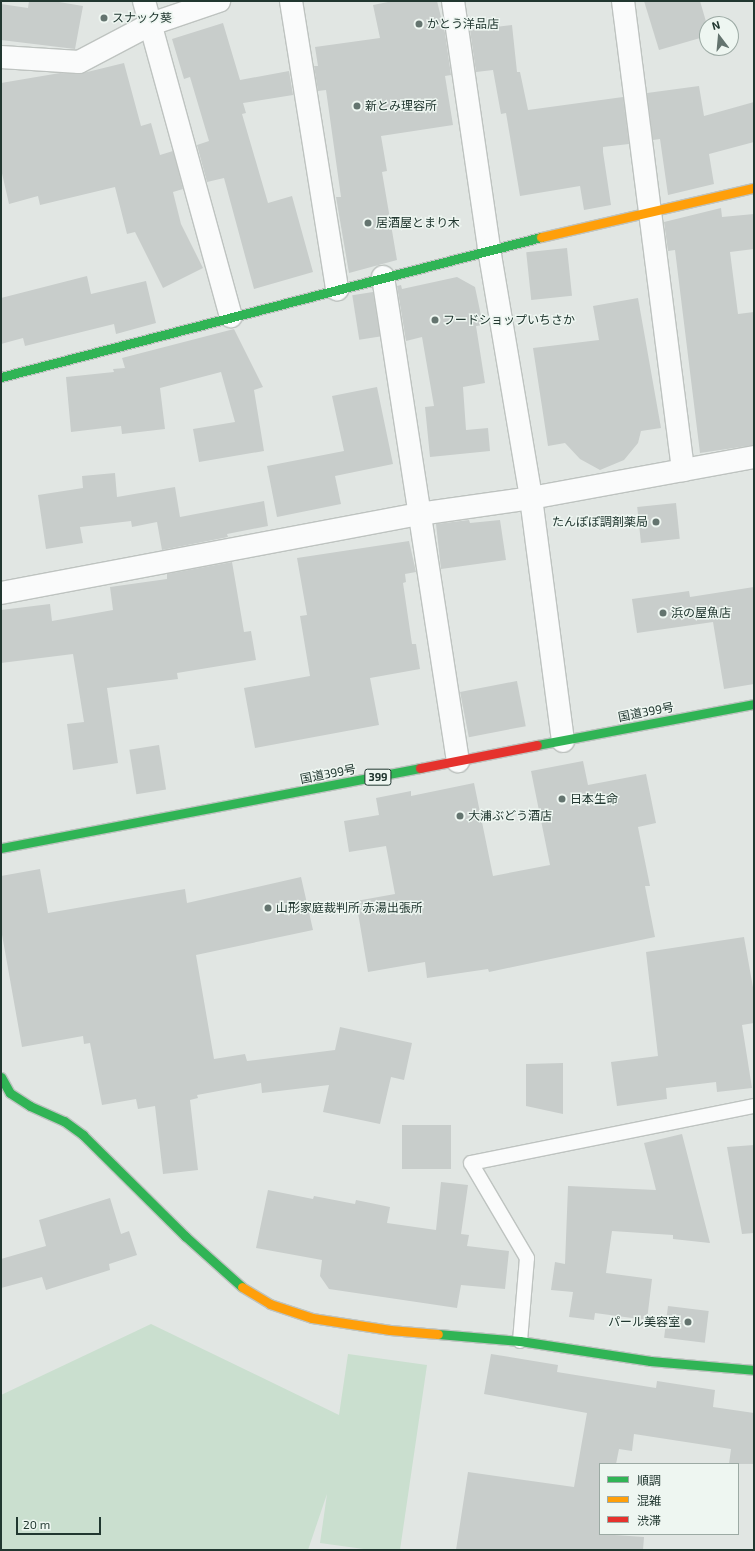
<!DOCTYPE html>
<meta charset="utf-8">
<style>
body{margin:0}
#map{position:relative;width:755px;height:1551px;overflow:hidden;background:#e1e6e3;font-family:"Exo 2","Noto Sans JP",sans-serif}
div>[style]{position:absolute}
.green>*{inset:0;background:#cadfcf}
.building>*{inset:0;background:#c8cdcb;transform-origin:0 0}
.roads{filter:drop-shadow(1px 0 #bec3c0) drop-shadow(-1px 0 #bec3c0) drop-shadow(0 1px #bec3c0) drop-shadow(0 -1px #bec3c0)}
.lane>*{height:14px;margin:-7px;padding:0 7px;transform-origin:7px;border-radius:7px;background:#fafbfb}
.street>*{height:22px;margin:-11px;padding:0 11px;transform-origin:11px;border-radius:11px;background:#fafbfb}
.fast>*{height:9px;margin:-4.5px;padding:0 4.5px;transform-origin:4.5px;border-radius:4.5px;background:#30b455}
.slow>*{height:9px;margin:-4.5px;padding:0 4.5px;transform-origin:4.5px;border-radius:4.5px;background:#ff9f0a}
.jam>*{height:9px;margin:-4.5px;padding:0 4.5px;transform-origin:4.5px;border-radius:4.5px;background:#e5322d}
.dots>*{width:11px;height:11px;translate:-50% -50%;box-sizing:border-box;border:2px solid #eef6f1;border-radius:50%}
span{translate:-50% -50%;white-space:nowrap;text-align:center;line-height:1.15;-webkit-text-stroke:3px #eef6f1;paint-order:stroke}
.shield-label span{padding:1px 3px;background:#eef6f1;border:1px solid;border-radius:3px;-webkit-text-stroke-width:0}
.shield-label{font-size:11px;color:#213730;font-weight:700}
.poi-label{font-size:12px;color:#213730}
.left{translate:0 -50%;text-align:left}
.right{translate:-100% -50%;text-align:right}
.street-label{font-size:12px;color:#213730}
.frame{position:absolute;inset:0;border:2px solid #213730;pointer-events:none}
.legend{position:absolute;left:599px;top:1463px;width:140px;height:72px;box-sizing:border-box;background:#eef6f1;border:1px solid #9caaa4;margin:0;padding:5px 7px;list-style:none;font-size:12px;color:#213730}
.legend li{display:flex;align-items:center;gap:8px;height:20px}
.legend b{width:20px;border:1px solid #9caaa4}
.north{position:absolute;left:699px;top:16px;width:40px;height:40px;box-sizing:border-box;background:#eef6f1;border:1px solid #9caaa4;border-radius:50%;rotate:344deg;font-size:11px;font-weight:700;line-height:16px;text-align:center;color:#213730}
.north::after{content:'';display:block;margin:auto;width:14px;height:18px;background:#64746f;clip-path:polygon(50% 0,100% 100%,50% 72%,0 100%)}
.scale{position:absolute;left:16px;top:1517px;width:85px;height:18px;box-sizing:border-box;border:2px solid #213730;border-top:0;padding-left:5px;font-size:12px;line-height:14px;white-space:nowrap;color:#213730;-webkit-text-stroke:3px #eef6f1;paint-order:stroke}
</style>
<div id="map">
<div class="green">
<div style="clip-path:polygon(151px 1324px,339px 1415px,348px 1354px,427px 1365px,400px 1550px,371px 1550px,320px 1543px,327px 1494px,308px 1550px,1px 1550px,1px 1395px)"></div>
</div>
<div class="building">
<div style="clip-path:polygon(29px 1px,53px 1px,83px 6px,75px 49px,1px 40px,1px 4px,28px 8px)"></div>
<div style="clip-path:polygon(393px 1px,437px 1px,445px 33px,451px 75px,445px 76px,453px 125px,381px 136px,387px 171px,382px 172px,397px 260px,349px 273px,336px 197px,341px 197px,326px 90px,318px 91px,314px 66px,318px 66px,315px 47px,380px 38px,373px 5px)"></div>
<div style="clip-path:polygon(644px 1px,700px 1px,707px 25px,707px 36px,659px 50px)"></div>
<div style="clip-path:polygon(223px 23px,240px 80px,289px 71px,293px 95px,243px 103px,246px 113px,242px 114px,268px 203px,292px 196px,313px 272px,254px 289px,224px 178px,207px 182px,197px 145px,209px 141px,190px 77px,184px 79px,172px 39px)"></div>
<div style="clip-path:polygon(512px 25px,517px 72px,520px 72px,528px 110px,623px 97px,629px 144px,603px 147px,603px 152px,611px 205px,584px 210px,580px 186px,520px 196px,506px 113px,501px 114px,493px 70px,476px 72px,470px 30px)"></div>
<div style="clip-path:polygon(124px 63px,141px 126px,151px 123px,160px 155px,173px 151px,183px 189px,173px 192px,181px 224px,203px 268px,163px 288px,135px 232px,127px 234px,115px 187px,40px 205px,38px 196px,9px 204px,1px 169px,1px 83px,60px 73px,79px 74px)"></div>
<div style="clip-path:polygon(699px 86px,704px 116px,754px 102px,754px 142px,709px 154px,714px 184px,668px 195px,660px 139px,653px 140px,647px 93px)"></div>
<div style="clip-path:polygon(721px 208px,722px 217px,754px 214px,754px 249px,730px 252px,738px 314px,754px 312px,754px 445px,700px 453px,675px 250px,668px 251px,664px 222px)"></div>
<div style="left:567px;top:248px;width:48px;height:41px;rotate:84deg"></div>
<div style="clip-path:polygon(87px 276px,91px 294px,146px 281px,156px 323px,116px 334px,114px 324px,25px 346px,23px 338px,1px 344px,1px 298px)"></div>
<div style="clip-path:polygon(457px 277px,475px 287px,483px 325px,476px 326px,485px 383px,463px 387px,466px 430px,488px 428px,490px 451px,430px 457px,425px 407px,434px 406px,422px 337px,406px 341px,397px 286px,401px 285px,402px 289px)"></div>
<div style="left:373px;top:292px;width:45px;height:21px;rotate:81deg"></div>
<div style="clip-path:polygon(638px 298px,661px 428px,641px 431px,638px 443px,624px 460px,600px 470px,580px 459px,565px 443px,548px 446px,533px 348px,599px 340px,593px 306px)"></div>
<div style="clip-path:polygon(234px 329px,263px 387px,254px 390px,264px 451px,199px 462px,193px 429px,235px 422px,221px 372px,160px 388px,165px 429px,122px 434px,121px 426px,71px 432px,66px 377px,114px 372px,113px 369px,125px 368px,122px 358px)"></div>
<div style="clip-path:polygon(377px 387px,393px 464px,335px 476px,341px 504px,277px 517px,267px 466px,344px 451px,332px 396px)"></div>
<div style="clip-path:polygon(115px 473px,117px 497px,175px 487px,180px 517px,264px 501px,268px 526px,227px 534px,228px 537px,162px 550px,157px 522px,132px 527px,131px 521px,80px 527px,83px 543px,46px 549px,38px 495px,83px 488px,82px 476px)"></div>
<div style="left:676px;top:503px;width:36px;height:39px;rotate:84deg"></div>
<div style="clip-path:polygon(469px 520px,470px 523px,500px 520px,506px 560px,441px 569px,436px 524px)"></div>
<div style="clip-path:polygon(409px 541px,416px 572px,405px 574px,406px 582px,403px 583px,412px 644px,416px 644px,420px 669px,370px 678px,379px 725px,255px 748px,244px 688px,310px 676px,300px 616px,307px 615px,297px 558px)"></div>
<div style="clip-path:polygon(232px 562px,244px 632px,251px 631px,256px 660px,177px 673px,178px 679px,107px 688px,118px 763px,73px 770px,67px 724px,84px 722px,73px 654px,1px 663px,1px 610px,50px 604px,52px 621px,113px 610px,110px 587px,167px 579px,167px 574px)"></div>
<div style="clip-path:polygon(754px 587px,754px 684px,724px 689px,713px 622px,637px 633px,632px 599px,689px 591px,690px 597px)"></div>
<div style="left:517px;top:681px;width:46px;height:58px;rotate:79deg"></div>
<div style="left:159px;top:745px;width:45px;height:30px;rotate:81deg"></div>
<div style="clip-path:polygon(583px 761px,588px 785px,646px 774px,656px 823px,638px 827px,650px 886px,645px 886px,655px 937px,489px 972px,488px 969px,427px 978px,425px 962px,368px 972px,356px 901px,395px 894px,386px 846px,349px 852px,344px 821px,379px 815px,376px 798px,411px 791px,411px 796px,474px 783px,493px 876px,550px 865px,531px 771px)"></div>
<div style="clip-path:polygon(40px 869px,48px 913px,185px 889px,187px 903px,301px 877px,313px 930px,196px 955px,214px 1059px,245px 1054px,247px 1061px,335px 1050px,340px 1027px,412px 1043px,404px 1080px,391px 1077px,380px 1124px,323px 1112px,329px 1085px,262px 1093px,261px 1083px,197px 1095px,198px 1098px,190px 1100px,198px 1170px,163px 1174px,155px 1106px,138px 1109px,136px 1099px,102px 1105px,90px 1043px,84px 1044px,83px 1036px,22px 1047px,1px 929px,1px 876px)"></div>
<div style="clip-path:polygon(744px 937px,754px 993px,754px 1023px,742px 1025px,752px 1088px,717px 1092px,716px 1082px,666px 1088px,667px 1099px,617px 1106px,611px 1062px,658px 1056px,646px 952px)"></div>
<div style="clip-path:polygon(563px 1063px,563px 1114px,526px 1106px,526px 1064px)"></div>
<div style="left:402px;top:1125px;width:49px;height:44px"></div>
<div style="clip-path:polygon(682px 1134px,710px 1243px,673px 1239px,673px 1235px,612px 1231px,606px 1273px,652px 1279px,647px 1320px,595px 1313px,594px 1320px,569px 1317px,573px 1292px,551px 1290px,555px 1262px,565px 1264px,568px 1186px,656px 1190px,644px 1143px)"></div>
<div style="clip-path:polygon(754px 1145px,754px 1233px,742px 1234px,727px 1147px)"></div>
<div style="clip-path:polygon(441px 1182px,468px 1185px,461px 1234px,469px 1235px,467px 1246px,509px 1251px,505px 1289px,461px 1285px,457px 1308px,329px 1289px,320px 1276px,322px 1260px,256px 1248px,268px 1190px,313px 1199px,314px 1196px,355px 1204px,356px 1200px,390px 1207px,387px 1223px,436px 1230px)"></div>
<div style="clip-path:polygon(110px 1198px,121px 1234px,129px 1231px,137px 1255px,109px 1264px,110px 1270px,46px 1290px,42px 1277px,1px 1288px,1px 1259px,46px 1246px,39px 1220px)"></div>
<div style="left:668px;top:1306px;width:41px;height:32px;rotate:7deg"></div>
<div style="clip-path:polygon(491px 1354px,558px 1365px,557px 1372px,656px 1388px,657px 1381px,715px 1390px,713px 1407px,754px 1413px,754px 1464px,729px 1464px,731px 1449px,634px 1434px,632px 1451px,619px 1449px,616px 1464px,600px 1464px,600px 1534px,644px 1537px,643px 1550px,456px 1550px,468px 1472px,574px 1487px,587px 1413px,484px 1394px)"></div>
</div>
<div class="roads">
<div class="lane">
<div style="left:520px;top:1341px;width:83px;rotate:-85.2deg"></div>
<div style="left:527px;top:1258px;width:110px;rotate:-120.5deg"></div>
<div style="left:471px;top:1163px;width:289px;rotate:-11.4deg"></div>
</div>
<div class="street">
<div style="left:144px;top:1px;width:327px;rotate:74.6deg"></div>
<div style="left:291px;top:1px;width:292px;rotate:80.9deg"></div>
<div style="left:453px;top:1px;width:251px;rotate:81.7deg"></div>
<div style="left:489px;top:249px;width:253px;rotate:80.4deg"></div>
<div style="left:531px;top:498px;width:245px;rotate:82.5deg"></div>
<div style="left:623px;top:1px;width:473px;rotate:82.7deg"></div>
<div style="left:1px;top:57px;width:78px;rotate:3.7deg"></div>
<div style="left:79px;top:62px;width:81px;rotate:-27.8deg"></div>
<div style="left:151px;top:24px;width:72px;rotate:-18.7deg"></div>
<div style="left:383px;top:277px;width:490px;rotate:81.2deg"></div>
<div style="left:1px;top:593px;width:425px;rotate:-10.7deg"></div>
<div style="left:419px;top:514px;width:113px;rotate:-8.1deg"></div>
<div style="left:531px;top:498px;width:227px;rotate:-10.4deg"></div>
</div>
<div class="fast">
<div style="left:1px;top:377px;width:558px;rotate:-14.53deg"></div>
<div style="left:537px;top:745px;width:221px;rotate:-10.7deg"></div>
<div style="left:1px;top:848px;width:427px;rotate:-10.8deg"></div>
<div style="left:1px;top:1077px;width:18px;rotate:61deg"></div>
<div style="left:10px;top:1093px;width:24px;rotate:33deg"></div>
<div style="left:30px;top:1106px;width:37px;rotate:24deg"></div>
<div style="left:64px;top:1121px;width:24px;rotate:36deg"></div>
<div style="left:83px;top:1135px;width:144px;rotate:44.7deg"></div>
<div style="left:185px;top:1236px;width:76px;rotate:41.8deg"></div>
<div style="left:438px;top:1334px;width:82px;rotate:4.9deg"></div>
<div style="left:520px;top:1341px;width:132px;rotate:8.7deg"></div>
<div style="left:650px;top:1361px;width:104px;rotate:4.9deg"></div>
</div>
<div class="slow">
<div style="left:541px;top:237px;width:219px;rotate:-13deg"></div>
<div style="left:242px;top:1287px;width:33px;rotate:31deg"></div>
<div style="left:270px;top:1304px;width:44px;rotate:18.4deg"></div>
<div style="left:312px;top:1318px;width:79px;rotate:8.7deg"></div>
<div style="left:390px;top:1330px;width:48px;rotate:4.8deg"></div>
</div>
<div class="jam">
<div style="left:420px;top:768px;width:119px;rotate:-11.1deg"></div>
</div>
</div>
<div class="dots">
<div style="left:104px;top:18px;background:#64746f"></div>
<div style="left:419px;top:24px;background:#64746f"></div>
<div style="left:357px;top:106px;background:#64746f"></div>
<div style="left:368px;top:223px;background:#64746f"></div>
<div style="left:435px;top:320px;background:#64746f"></div>
<div style="left:656px;top:522px;background:#64746f"></div>
<div style="left:663px;top:613px;background:#64746f"></div>
<div style="left:562px;top:799px;background:#64746f"></div>
<div style="left:460px;top:816px;background:#64746f"></div>
<div style="left:268px;top:908px;background:#64746f"></div>
<div style="left:688px;top:1322px;background:#64746f"></div>
</div>
<div class="shield-label">
<span style="left:378px;top:777px">399</span>
</div>
<div class="poi-label">
<span class="left" style="left:112px;top:18px">スナック葵</span>
<span class="left" style="left:427px;top:24px">かとう洋品店</span>
<span class="left" style="left:365px;top:106px">新とみ理容所</span>
<span class="left" style="left:376px;top:223px">居酒屋とまり木</span>
<span class="left" style="left:443px;top:320px">フードショップいちさか</span>
<span class="right" style="left:648px;top:522px">たんぽぽ調剤薬局</span>
<span class="left" style="left:671px;top:613px">浜の屋魚店</span>
<span class="left" style="left:570px;top:799px">日本生命</span>
<span class="left" style="left:468px;top:816px">大浦ぶどう酒店</span>
<span class="left" style="left:276px;top:908px">山形家庭裁判所 赤湯出張所</span>
<span class="right" style="left:680px;top:1322px">パール美容室</span>
</div>
<div class="street-label">
<span style="left:646px;top:712px;rotate:-11deg">国道399号</span>
<span style="left:328px;top:774px;rotate:-11deg">国道399号</span>
</div>
<div class="frame"></div>
<ul class="legend">
<li><b style="height:5px;background:#30b455"></b>順調</li>
<li><b style="height:5px;background:#ff9f0a"></b>混雑</li>
<li><b style="height:5px;background:#e5322d"></b>渋滞</li>
</ul>
<div class="north">N</div>
<div class="scale">20 m</div>
</div>
